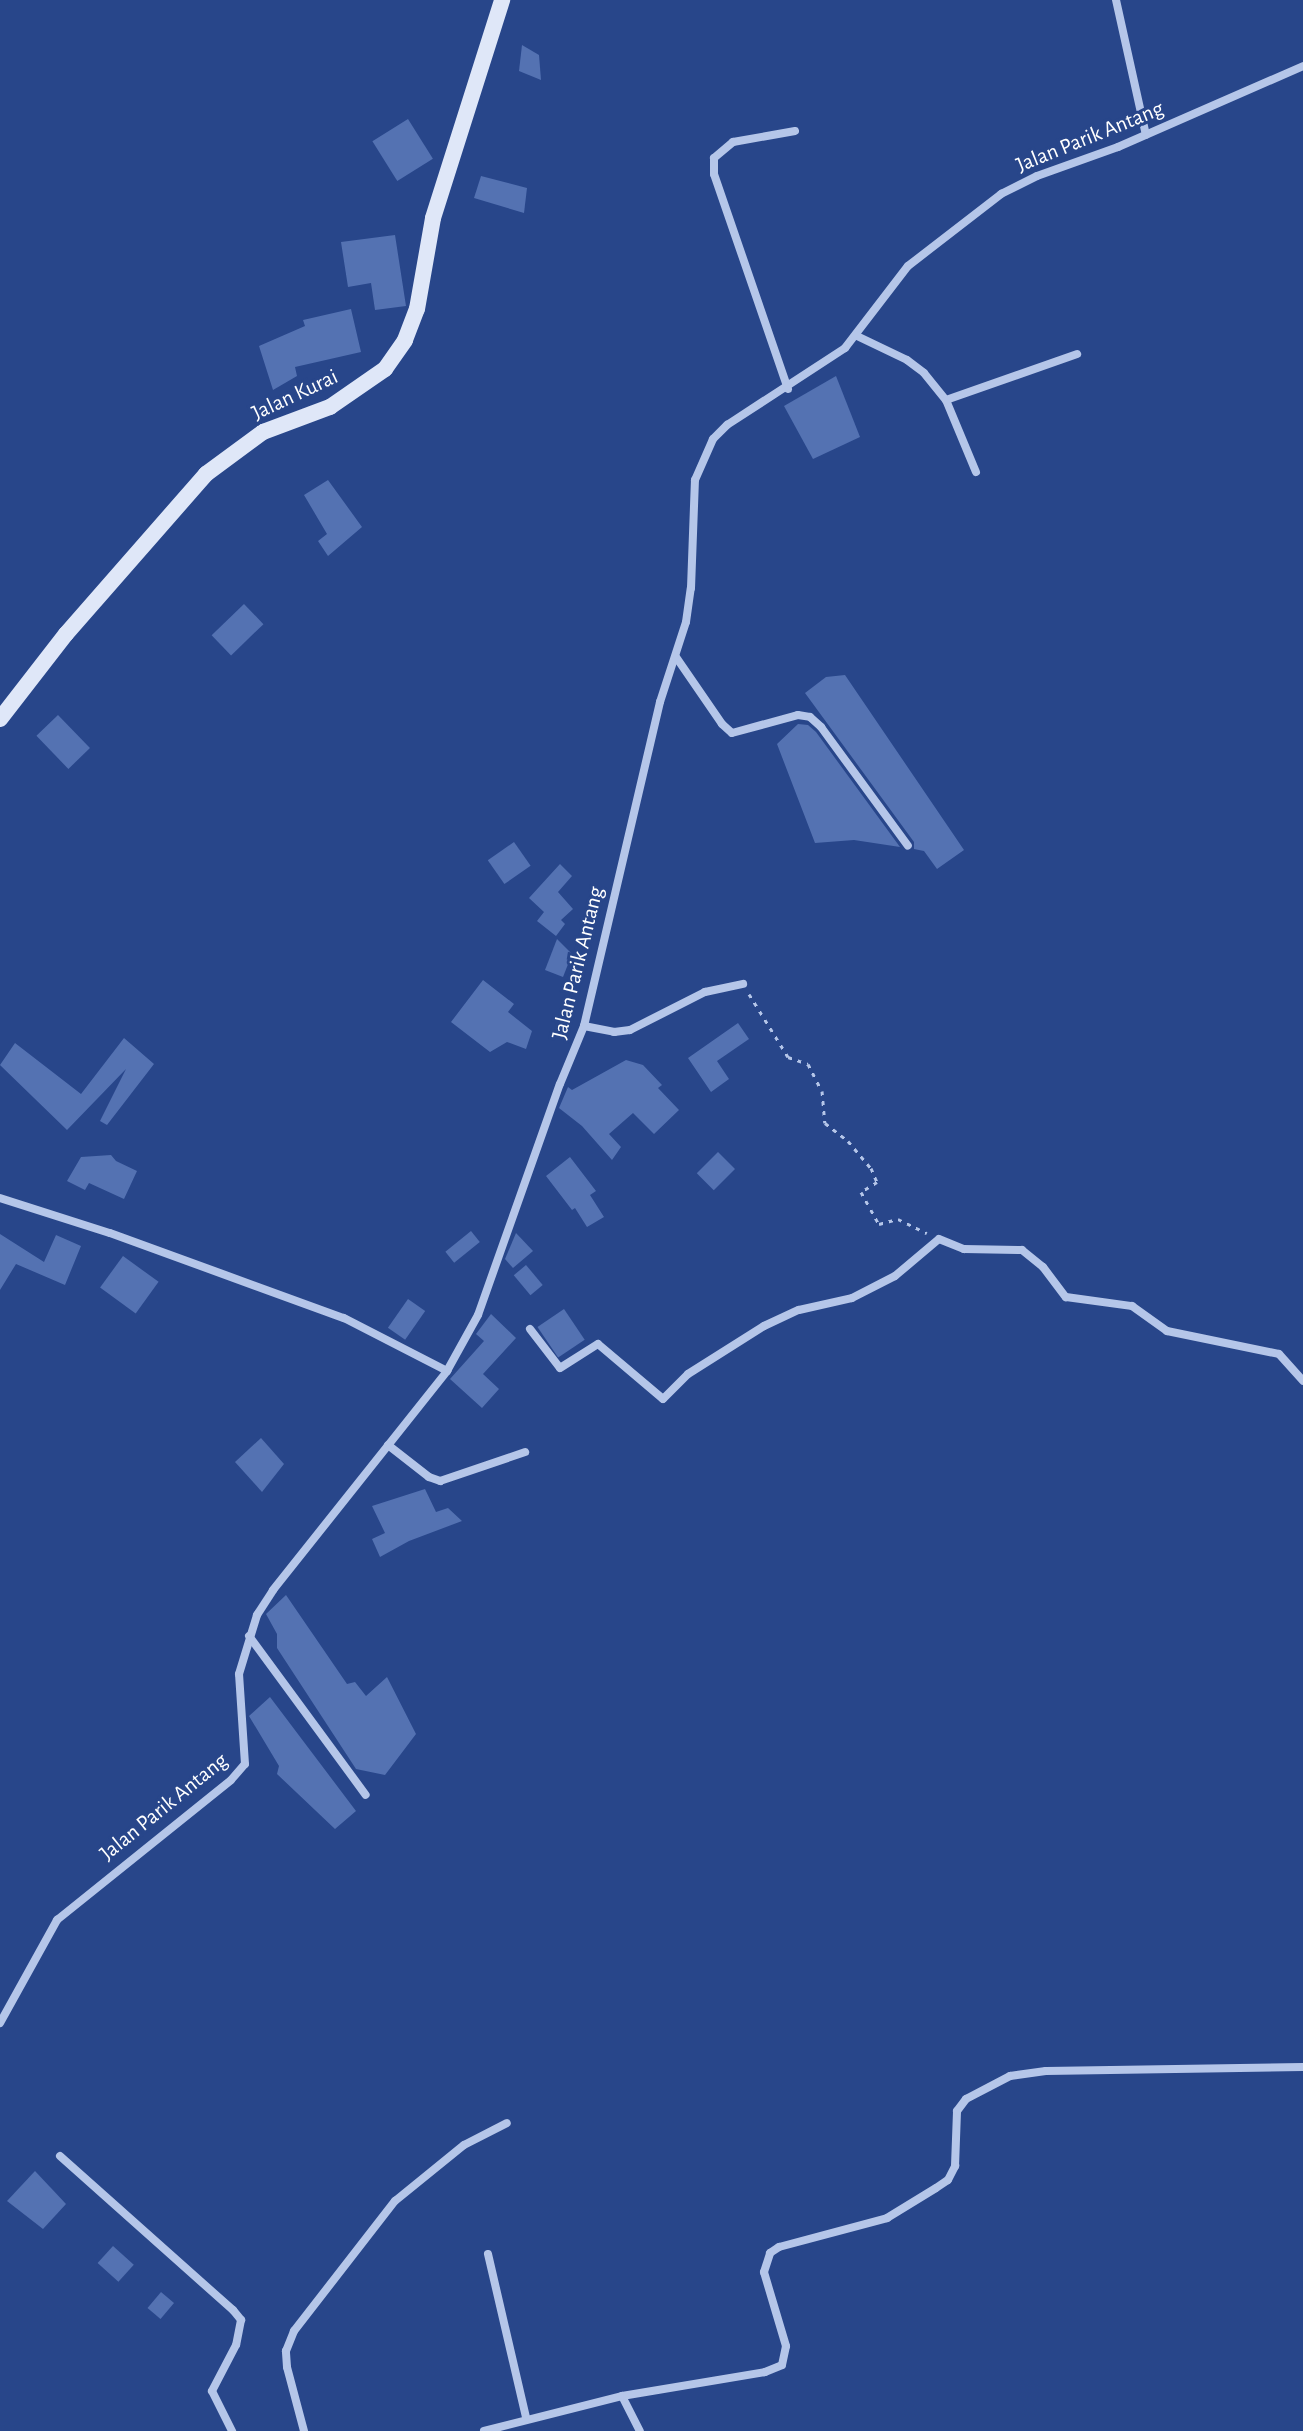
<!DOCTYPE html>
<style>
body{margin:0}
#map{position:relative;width:1303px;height:2431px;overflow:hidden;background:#28468a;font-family:"Alegreya Sans",sans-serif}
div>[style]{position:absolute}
.building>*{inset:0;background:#5472b2;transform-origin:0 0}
.path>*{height:3px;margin-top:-1.5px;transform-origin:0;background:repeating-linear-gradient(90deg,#b5c6e9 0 4px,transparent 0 10px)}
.street>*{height:8px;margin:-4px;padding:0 4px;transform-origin:4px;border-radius:4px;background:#b5c6e9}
.secondary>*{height:16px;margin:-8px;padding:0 8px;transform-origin:8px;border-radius:8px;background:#dfe7f8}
span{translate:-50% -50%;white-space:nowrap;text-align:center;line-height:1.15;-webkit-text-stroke:6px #28468a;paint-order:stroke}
.street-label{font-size:22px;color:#fff}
</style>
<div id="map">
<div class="building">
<div style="clip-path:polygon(522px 45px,539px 55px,541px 80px,519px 71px)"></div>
<div style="left:408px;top:119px;width:47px;height:42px;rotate:58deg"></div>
<div style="clip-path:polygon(481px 176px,527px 188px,524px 213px,474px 198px)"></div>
<div style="clip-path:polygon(395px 235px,406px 306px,375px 310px,371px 283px,348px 287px,341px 242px)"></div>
<div style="clip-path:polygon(351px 309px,361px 352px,295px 367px,297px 376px,273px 390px,259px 346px,305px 326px,303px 320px)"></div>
<div style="clip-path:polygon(836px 376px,860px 437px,813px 459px,784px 406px)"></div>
<div style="clip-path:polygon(328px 480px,362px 527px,328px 556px,318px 541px,327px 534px,304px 495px)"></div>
<div style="left:244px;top:604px;width:28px;height:45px;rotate:46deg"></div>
<div style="clip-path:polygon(845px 675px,964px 850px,937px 869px,924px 851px,914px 849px,914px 842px,805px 693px,826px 677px)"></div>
<div style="left:58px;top:715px;width:46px;height:30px;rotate:46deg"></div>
<div style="clip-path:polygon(798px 724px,808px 725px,816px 732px,900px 847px,854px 840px,815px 843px,777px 744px)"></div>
<div style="left:514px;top:842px;width:29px;height:32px;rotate:55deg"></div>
<div style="clip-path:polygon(560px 864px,572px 876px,558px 892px,573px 909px,561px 920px,565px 924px,556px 936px,537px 921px,544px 912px,529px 898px)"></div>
<div style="clip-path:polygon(557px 939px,572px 954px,563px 977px,545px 970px)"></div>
<div style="clip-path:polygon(483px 980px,514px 1004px,508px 1012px,532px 1031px,526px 1049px,507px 1042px,490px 1052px,451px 1022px)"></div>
<div style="clip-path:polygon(738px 1023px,749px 1039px,717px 1061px,729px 1079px,711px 1092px,688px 1058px)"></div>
<div style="clip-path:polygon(124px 1038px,154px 1064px,107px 1125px,100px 1121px,126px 1069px,67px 1130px,0 1065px,15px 1043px,81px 1094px)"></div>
<div style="clip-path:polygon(626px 1060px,643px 1065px,662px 1085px,658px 1088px,679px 1110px,654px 1134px,633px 1113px,609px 1134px,621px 1147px,612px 1160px,582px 1126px,559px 1108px,568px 1087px,572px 1090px)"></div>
<div style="left:718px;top:1152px;width:24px;height:30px;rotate:45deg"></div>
<div style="clip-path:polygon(111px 1155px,116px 1161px,137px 1171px,124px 1199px,89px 1183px,85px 1190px,67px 1181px,81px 1157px)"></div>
<div style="clip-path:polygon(570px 1157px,596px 1191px,590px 1195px,604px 1217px,587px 1227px,575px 1208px,572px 1210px,546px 1176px)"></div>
<div style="left:471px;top:1231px;width:14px;height:33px;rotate:51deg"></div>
<div style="clip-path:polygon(516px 1233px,533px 1251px,513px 1268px,505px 1259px)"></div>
<div style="clip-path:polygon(0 1234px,44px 1262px,56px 1235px,81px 1246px,65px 1285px,16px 1264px,0 1290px)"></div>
<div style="left:123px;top:1256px;width:44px;height:39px;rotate:36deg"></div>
<div style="left:526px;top:1265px;width:26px;height:16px;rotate:50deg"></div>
<div style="left:408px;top:1299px;width:21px;height:35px;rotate:35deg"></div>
<div style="left:564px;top:1309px;width:37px;height:32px;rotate:56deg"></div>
<div style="clip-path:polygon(491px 1314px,516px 1338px,483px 1374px,499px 1389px,482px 1408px,450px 1379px,484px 1341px,476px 1334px)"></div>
<div style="clip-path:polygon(261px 1438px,284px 1464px,262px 1492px,235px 1462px)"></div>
<div style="clip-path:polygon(425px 1489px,436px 1512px,448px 1508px,462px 1521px,409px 1541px,380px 1557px,372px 1539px,385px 1533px,372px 1506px)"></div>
<div style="clip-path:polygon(286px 1595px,347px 1684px,355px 1682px,366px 1696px,387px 1677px,416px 1734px,385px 1775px,356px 1769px,277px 1648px,277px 1634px,266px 1614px)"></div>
<div style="clip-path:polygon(270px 1697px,356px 1811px,335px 1829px,277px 1774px,279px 1766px,249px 1716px)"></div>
<div style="clip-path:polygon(35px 2171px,66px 2204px,43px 2229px,7px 2201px)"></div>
<div style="left:113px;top:2246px;width:28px;height:23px;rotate:42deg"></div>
<div style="left:161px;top:2292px;width:17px;height:21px;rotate:40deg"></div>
</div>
<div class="path">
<div style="left:749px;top:994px;width:74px;rotate:58.2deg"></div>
<div style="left:788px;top:1057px;width:21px;rotate:19deg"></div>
<div style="left:808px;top:1064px;width:30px;rotate:63deg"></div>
<div style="left:822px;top:1091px;width:32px;rotate:85deg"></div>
<div style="left:825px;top:1123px;width:29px;rotate:38deg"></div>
<div style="left:848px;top:1141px;width:35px;rotate:50deg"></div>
<div style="left:871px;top:1168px;width:15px;rotate:67deg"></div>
<div style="left:877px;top:1182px;width:19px;rotate:148deg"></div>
<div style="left:861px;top:1192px;width:37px;rotate:61deg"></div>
<div style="left:879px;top:1224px;width:20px;rotate:-15deg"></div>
<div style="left:898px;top:1219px;width:32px;rotate:26deg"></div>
</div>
<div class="street">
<div style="left:1116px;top:0;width:138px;rotate:77.5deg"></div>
<div style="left:857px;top:336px;width:55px;rotate:25.6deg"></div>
<div style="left:907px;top:360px;width:21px;rotate:37deg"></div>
<div style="left:924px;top:373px;width:35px;rotate:51deg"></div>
<div style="left:946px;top:400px;width:78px;rotate:67.4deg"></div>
<div style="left:788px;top:389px;width:227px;rotate:-109deg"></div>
<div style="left:714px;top:174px;width:16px;rotate:-90deg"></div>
<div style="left:714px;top:158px;width:25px;rotate:-40deg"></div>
<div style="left:733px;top:142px;width:63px;rotate:-10.1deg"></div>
<div style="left:946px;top:400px;width:139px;rotate:-19.3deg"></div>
<div style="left:676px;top:657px;width:81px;rotate:55.5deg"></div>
<div style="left:722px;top:724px;width:13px;rotate:42deg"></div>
<div style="left:732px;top:733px;width:68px;rotate:-15.3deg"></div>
<div style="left:798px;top:715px;width:12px;rotate:9deg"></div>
<div style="left:810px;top:717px;width:15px;rotate:42deg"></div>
<div style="left:821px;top:727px;width:147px;rotate:53.8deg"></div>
<div style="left:584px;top:1026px;width:31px;rotate:11deg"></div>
<div style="left:614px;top:1032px;width:16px;rotate:-7deg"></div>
<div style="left:630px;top:1030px;width:84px;rotate:-26.9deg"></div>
<div style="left:705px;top:992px;width:39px;rotate:-12deg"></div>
<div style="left:0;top:1198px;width:115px;rotate:17.7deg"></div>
<div style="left:110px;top:1233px;width:249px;rotate:20deg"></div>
<div style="left:344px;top:1318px;width:116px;rotate:27.2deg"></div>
<div style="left:530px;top:1329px;width:49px;rotate:52.4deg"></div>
<div style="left:560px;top:1368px;width:45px;rotate:-32.3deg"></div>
<div style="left:598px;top:1344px;width:85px;rotate:40.2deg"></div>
<div style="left:663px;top:1399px;width:35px;rotate:-45deg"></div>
<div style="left:688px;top:1374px;width:90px;rotate:-32.3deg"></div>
<div style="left:764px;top:1326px;width:38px;rotate:-25deg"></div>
<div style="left:799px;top:1310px;width:54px;rotate:-12.8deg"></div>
<div style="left:852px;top:1298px;width:48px;rotate:-27.1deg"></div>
<div style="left:895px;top:1276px;width:57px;rotate:-40.1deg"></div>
<div style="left:939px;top:1239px;width:27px;rotate:22deg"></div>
<div style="left:964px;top:1249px;width:58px;rotate:1deg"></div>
<div style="left:1022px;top:1250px;width:27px;rotate:39deg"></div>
<div style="left:1043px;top:1267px;width:38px;rotate:53deg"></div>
<div style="left:1066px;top:1297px;width:67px;rotate:7.8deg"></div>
<div style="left:1132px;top:1306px;width:43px;rotate:35.5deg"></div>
<div style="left:1167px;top:1331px;width:114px;rotate:11.6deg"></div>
<div style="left:1279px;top:1354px;width:36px;rotate:48deg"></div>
<div style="left:388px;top:1445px;width:52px;rotate:38deg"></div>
<div style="left:429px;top:1477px;width:12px;rotate:20deg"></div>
<div style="left:440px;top:1481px;width:90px;rotate:-18.8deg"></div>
<div style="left:249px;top:1636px;width:197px;rotate:53.7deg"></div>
<div style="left:0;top:2023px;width:118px;rotate:-61deg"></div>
<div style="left:57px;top:1920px;width:223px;rotate:-38.8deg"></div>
<div style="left:231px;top:1780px;width:21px;rotate:-49deg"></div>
<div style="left:245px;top:1764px;width:90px;rotate:-93.8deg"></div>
<div style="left:239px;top:1674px;width:62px;rotate:-73deg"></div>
<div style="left:257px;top:1615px;width:30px;rotate:-57deg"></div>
<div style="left:273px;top:1590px;width:280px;rotate:-51.5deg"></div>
<div style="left:447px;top:1371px;width:64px;rotate:-61deg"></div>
<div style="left:478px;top:1315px;width:245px;rotate:-70.5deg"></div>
<div style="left:560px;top:1084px;width:63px;rotate:-67.5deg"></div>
<div style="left:584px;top:1026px;width:333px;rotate:-76.8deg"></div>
<div style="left:660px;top:702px;width:84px;rotate:-72deg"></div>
<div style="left:686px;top:622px;width:34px;rotate:-82deg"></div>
<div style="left:691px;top:588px;width:108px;rotate:-87.9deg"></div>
<div style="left:695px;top:480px;width:45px;rotate:-66.3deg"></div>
<div style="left:713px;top:439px;width:20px;rotate:-45deg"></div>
<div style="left:727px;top:425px;width:141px;rotate:-33.1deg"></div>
<div style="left:845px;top:348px;width:103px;rotate:-52.5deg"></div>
<div style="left:908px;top:266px;width:118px;rotate:-37.7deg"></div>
<div style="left:1001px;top:194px;width:40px;rotate:-26.6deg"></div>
<div style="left:1037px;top:176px;width:86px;rotate:-19.7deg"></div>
<div style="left:1118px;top:147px;width:202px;rotate:-23.6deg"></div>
<div style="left:60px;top:2156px;width:232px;rotate:41.7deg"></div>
<div style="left:233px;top:2310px;width:13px;rotate:51deg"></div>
<div style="left:241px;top:2320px;width:25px;rotate:101deg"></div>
<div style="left:236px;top:2345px;width:52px;rotate:117.6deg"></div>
<div style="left:212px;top:2391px;width:45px;rotate:63.4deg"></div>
<div style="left:488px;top:2254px;width:167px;rotate:76.9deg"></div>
<div style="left:622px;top:2396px;width:39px;rotate:63deg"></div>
<div style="left:304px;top:2431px;width:66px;rotate:-104.9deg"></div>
<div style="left:287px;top:2367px;width:16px;rotate:-94deg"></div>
<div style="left:286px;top:2351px;width:22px;rotate:-68deg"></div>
<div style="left:294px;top:2331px;width:165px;rotate:-52.2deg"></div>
<div style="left:395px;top:2201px;width:89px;rotate:-39.1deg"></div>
<div style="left:464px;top:2145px;width:48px;rotate:-27.1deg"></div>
<div style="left:484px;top:2431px;width:142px;rotate:-14.2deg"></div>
<div style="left:622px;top:2396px;width:145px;rotate:-9.5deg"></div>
<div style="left:765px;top:2372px;width:18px;rotate:-22deg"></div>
<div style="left:782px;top:2365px;width:19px;rotate:-78deg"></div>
<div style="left:786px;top:2346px;width:77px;rotate:-106.6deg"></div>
<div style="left:764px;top:2272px;width:20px;rotate:-72deg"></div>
<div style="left:770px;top:2253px;width:11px;rotate:-34deg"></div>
<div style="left:779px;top:2247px;width:112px;rotate:-15deg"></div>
<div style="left:887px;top:2218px;width:57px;rotate:-31.5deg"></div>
<div style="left:936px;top:2188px;width:14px;rotate:-34deg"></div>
<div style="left:948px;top:2180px;width:16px;rotate:-63deg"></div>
<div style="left:955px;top:2166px;width:55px;rotate:-87.9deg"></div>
<div style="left:957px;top:2111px;width:15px;rotate:-53deg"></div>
<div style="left:966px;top:2099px;width:50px;rotate:-27.6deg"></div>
<div style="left:1010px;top:2076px;width:36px;rotate:-8deg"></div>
<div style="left:1046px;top:2071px;width:257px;rotate:-0.9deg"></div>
</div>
<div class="secondary">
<div style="left:0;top:719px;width:108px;rotate:-52.2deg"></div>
<div style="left:66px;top:634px;width:213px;rotate:-48.8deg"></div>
<div style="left:206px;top:474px;width:71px;rotate:-36.4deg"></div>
<div style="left:263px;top:432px;width:72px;rotate:-20.5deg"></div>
<div style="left:330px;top:407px;width:67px;rotate:-34.6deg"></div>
<div style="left:385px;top:369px;width:35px;rotate:-55deg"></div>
<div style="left:405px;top:340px;width:33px;rotate:-69deg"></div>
<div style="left:417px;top:309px;width:92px;rotate:-80deg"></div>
<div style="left:433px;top:218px;width:229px;rotate:-72.4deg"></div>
</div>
<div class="street-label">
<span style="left:1090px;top:137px;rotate:-22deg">Jalan Parik Antang</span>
<span style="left:295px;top:395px;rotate:-25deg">Jalan Kurai</span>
<span style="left:578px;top:963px;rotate:-76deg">Jalan Parik Antang</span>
<span style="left:164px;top:1807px;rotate:-39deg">Jalan Parik Antang</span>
</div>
</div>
